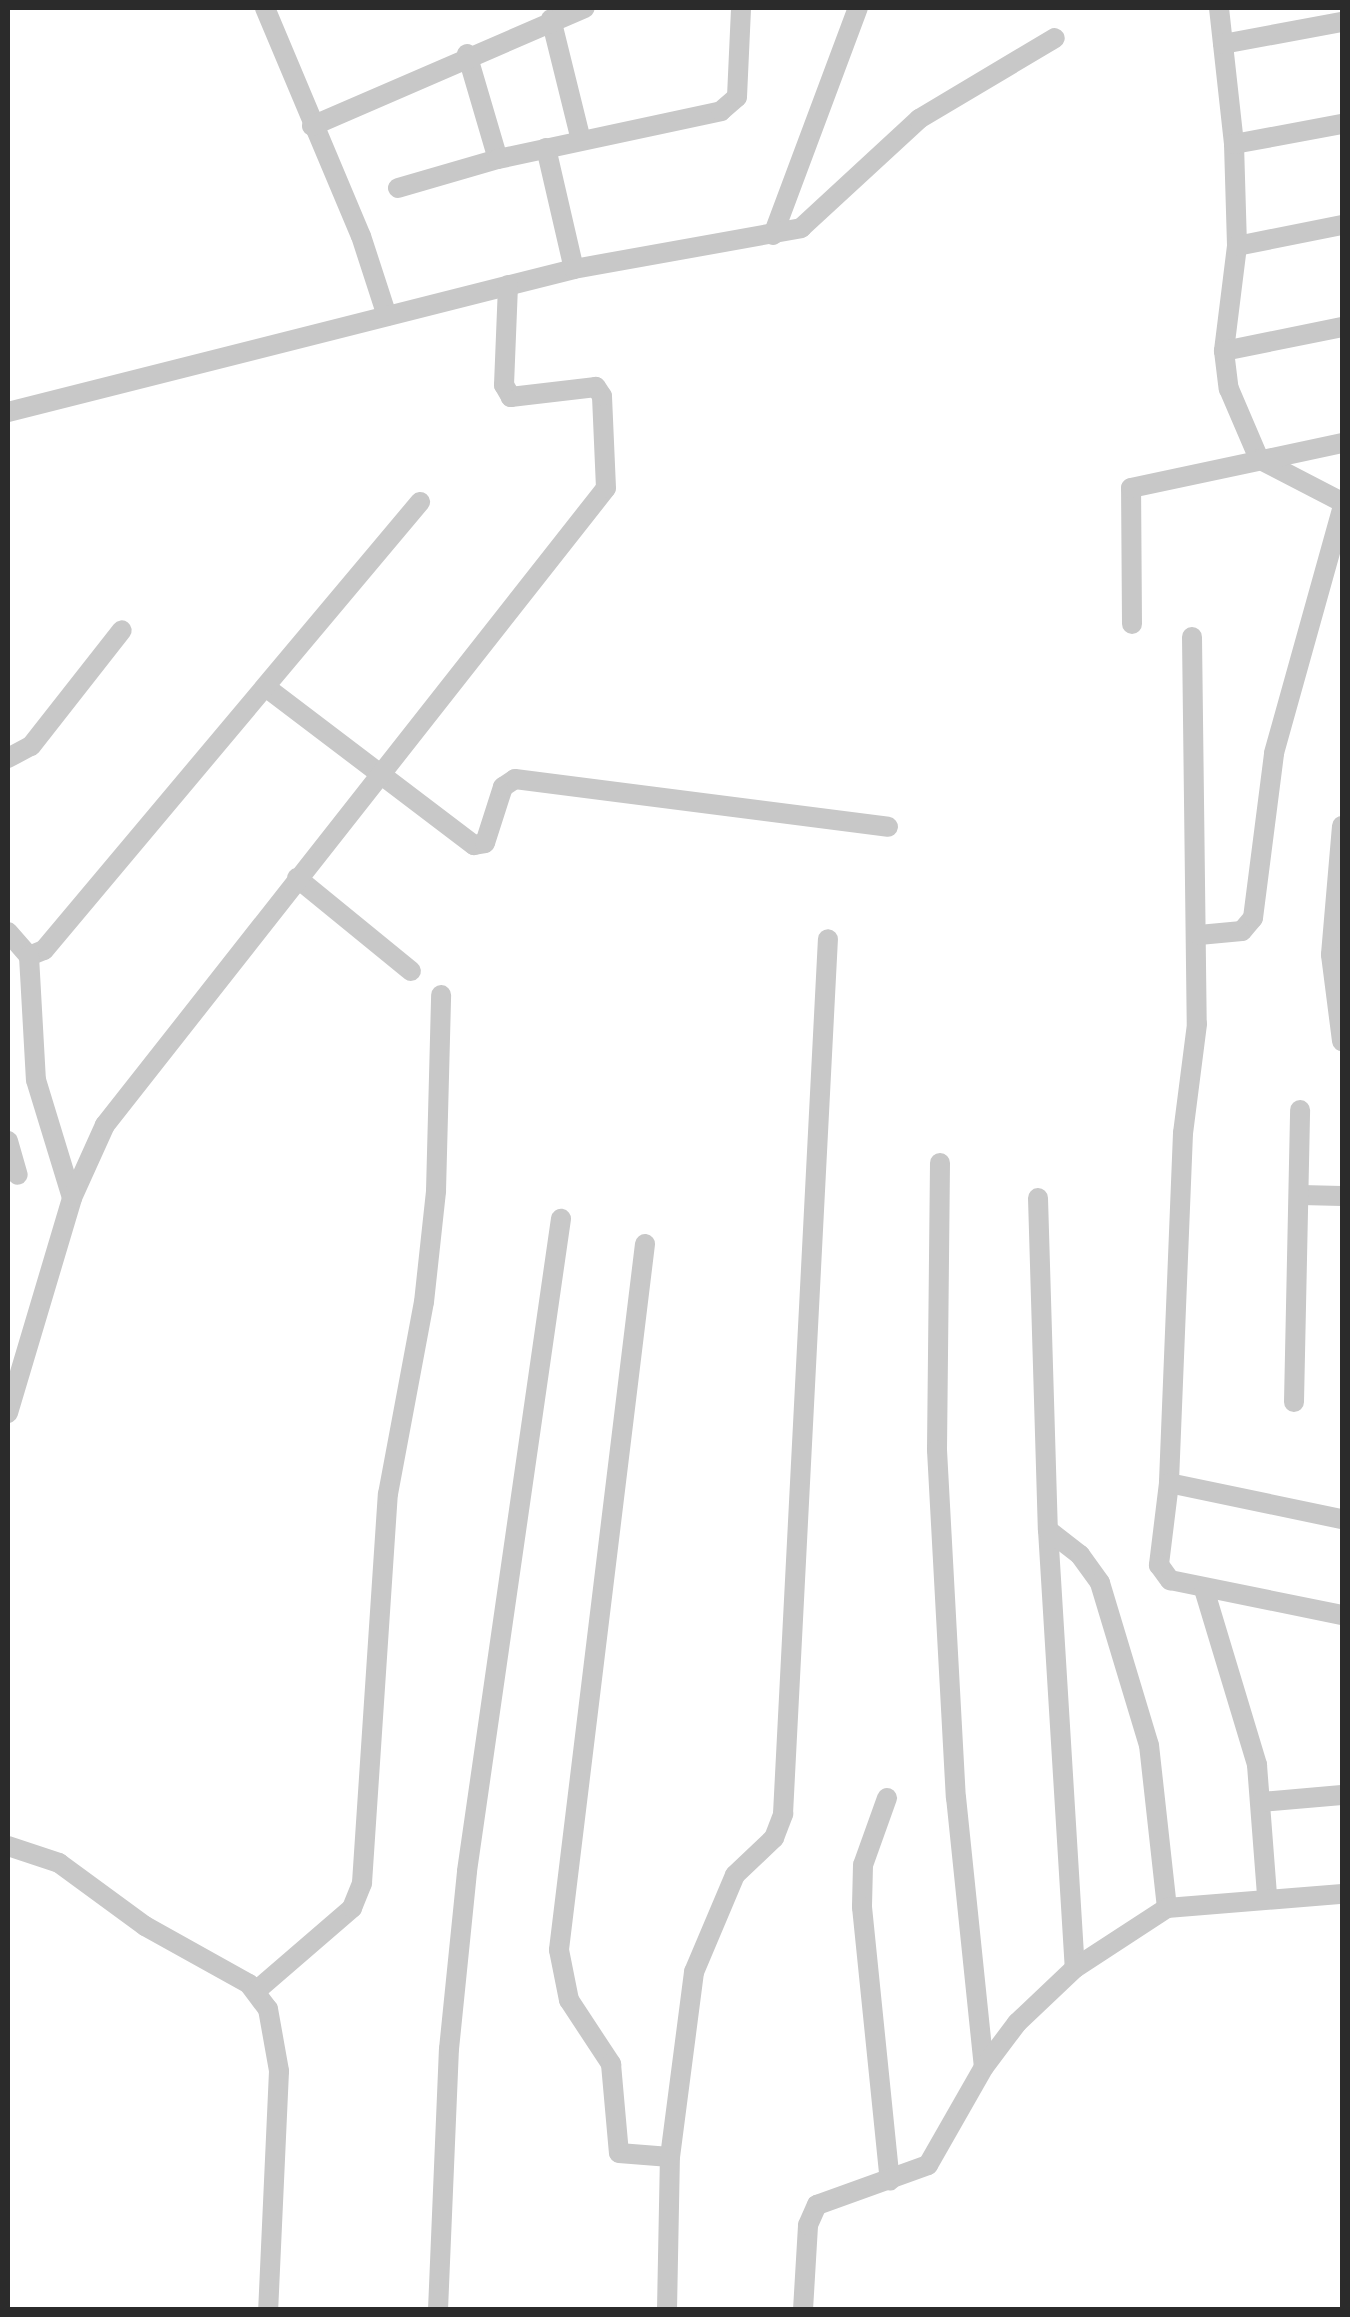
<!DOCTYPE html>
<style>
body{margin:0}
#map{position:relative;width:1350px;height:2317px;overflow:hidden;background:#fff;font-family:"Golos Text",sans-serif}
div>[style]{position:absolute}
.street>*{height:20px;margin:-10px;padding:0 10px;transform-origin:10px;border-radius:10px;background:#c8c8c8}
span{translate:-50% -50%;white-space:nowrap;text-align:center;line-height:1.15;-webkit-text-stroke:10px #fff;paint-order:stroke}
.frame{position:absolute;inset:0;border:10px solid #2b2b2b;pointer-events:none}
</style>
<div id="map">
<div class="street">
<div style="left:265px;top:8px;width:247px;rotate:67.2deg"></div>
<div style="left:361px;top:236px;width:84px;rotate:72deg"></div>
<div style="left:1219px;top:8px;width:137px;rotate:83.7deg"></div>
<div style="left:1234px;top:144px;width:102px;rotate:88.3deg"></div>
<div style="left:1237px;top:246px;width:106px;rotate:97.1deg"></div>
<div style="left:1224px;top:351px;width:38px;rotate:83deg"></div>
<div style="left:1229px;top:389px;width:76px;rotate:66.8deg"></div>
<div style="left:1259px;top:459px;width:93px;rotate:27.4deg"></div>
<div style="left:551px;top:19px;width:125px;rotate:76.1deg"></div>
<div style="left:1223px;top:44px;width:121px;rotate:-10.5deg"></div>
<div style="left:467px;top:54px;width:109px;rotate:73.6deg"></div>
<div style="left:312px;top:126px;width:297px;rotate:-23.4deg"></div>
<div style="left:1234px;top:144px;width:110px;rotate:-10.5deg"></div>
<div style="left:546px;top:148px;width:124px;rotate:77deg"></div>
<div style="left:398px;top:188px;width:104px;rotate:-16.2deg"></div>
<div style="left:498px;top:159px;width:228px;rotate:-12.1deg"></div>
<div style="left:721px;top:111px;width:21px;rotate:-41deg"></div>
<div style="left:737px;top:97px;width:89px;rotate:-87.4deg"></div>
<div style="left:773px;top:235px;width:242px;rotate:-69.5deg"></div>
<div style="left:1237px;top:246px;width:107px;rotate:-11.3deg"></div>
<div style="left:1224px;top:351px;width:120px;rotate:-11.5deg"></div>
<div style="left:8px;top:412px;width:584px;rotate:-14.18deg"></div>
<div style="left:574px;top:269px;width:231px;rotate:-10.2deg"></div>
<div style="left:801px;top:228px;width:161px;rotate:-42.7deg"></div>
<div style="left:919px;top:119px;width:158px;rotate:-30.8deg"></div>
<div style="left:1132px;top:624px;width:136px;rotate:-90.4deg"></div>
<div style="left:1131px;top:488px;width:216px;rotate:-12deg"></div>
<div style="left:1192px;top:637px;width:387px;rotate:89.3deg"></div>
<div style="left:1197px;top:1024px;width:110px;rotate:97.3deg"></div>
<div style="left:1183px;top:1133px;width:350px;rotate:92.3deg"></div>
<div style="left:1169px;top:1483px;width:83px;rotate:97deg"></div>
<div style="left:1159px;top:1565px;width:19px;rotate:54deg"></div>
<div style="left:1170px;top:1580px;width:176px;rotate:11.5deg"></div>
<div style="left:267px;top:688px;width:260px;rotate:37.2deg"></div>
<div style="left:474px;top:845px;width:11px;rotate:-10deg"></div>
<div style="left:485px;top:843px;width:59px;rotate:-72.2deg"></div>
<div style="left:503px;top:787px;width:14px;rotate:-34deg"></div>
<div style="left:515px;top:779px;width:376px;rotate:7.3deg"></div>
<div style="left:8px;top:758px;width:26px;rotate:-28deg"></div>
<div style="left:31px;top:746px;width:147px;rotate:-51.9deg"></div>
<div style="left:1342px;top:826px;width:129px;rotate:94.9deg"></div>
<div style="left:1331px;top:955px;width:87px;rotate:82.7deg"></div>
<div style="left:297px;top:878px;width:147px;rotate:39.2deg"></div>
<div style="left:8px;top:932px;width:32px;rotate:49deg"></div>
<div style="left:29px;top:956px;width:16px;rotate:-22deg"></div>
<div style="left:44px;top:950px;width:585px;rotate:-49.99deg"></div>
<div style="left:1199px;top:935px;width:43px;rotate:-5.3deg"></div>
<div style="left:1242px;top:931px;width:17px;rotate:-50deg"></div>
<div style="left:1253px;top:918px;width:166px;rotate:-82.7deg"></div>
<div style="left:1274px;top:753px;width:252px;rotate:-74.4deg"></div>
<div style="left:29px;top:956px;width:124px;rotate:86.8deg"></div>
<div style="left:36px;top:1080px;width:123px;rotate:73deg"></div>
<div style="left:8px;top:1141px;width:35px;rotate:74deg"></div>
<div style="left:940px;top:1163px;width:287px;rotate:90.6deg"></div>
<div style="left:937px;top:1450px;width:348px;rotate:86.9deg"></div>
<div style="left:956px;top:1797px;width:271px;rotate:84.1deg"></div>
<div style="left:1301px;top:1195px;width:41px;rotate:1.4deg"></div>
<div style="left:1038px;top:1198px;width:332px;rotate:88.3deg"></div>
<div style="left:1048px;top:1530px;width:439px;rotate:86.5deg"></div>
<div style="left:645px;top:1244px;width:711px;rotate:96.95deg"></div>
<div style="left:559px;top:1950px;width:51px;rotate:78.7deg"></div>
<div style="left:569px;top:2000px;width:77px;rotate:56.7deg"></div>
<div style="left:611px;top:2064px;width:89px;rotate:84.9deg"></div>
<div style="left:619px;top:2153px;width:51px;rotate:4.5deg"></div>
<div style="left:1294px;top:1402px;width:292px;rotate:-88.8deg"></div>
<div style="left:8px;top:1413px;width:224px;rotate:-73.4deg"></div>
<div style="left:72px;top:1198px;width:80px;rotate:-65.7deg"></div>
<div style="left:105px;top:1125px;width:810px;rotate:-51.81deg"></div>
<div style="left:606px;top:488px;width:92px;rotate:-92.5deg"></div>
<div style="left:602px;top:396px;width:11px;rotate:-124deg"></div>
<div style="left:596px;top:387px;width:86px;rotate:173.3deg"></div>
<div style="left:511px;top:397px;width:14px;rotate:-120deg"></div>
<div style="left:504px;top:385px;width:100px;rotate:-87.7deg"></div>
<div style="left:1169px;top:1483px;width:177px;rotate:11.8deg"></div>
<div style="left:1048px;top:1530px;width:41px;rotate:38deg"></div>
<div style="left:1080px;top:1555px;width:34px;rotate:54deg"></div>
<div style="left:1100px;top:1583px;width:169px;rotate:73.2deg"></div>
<div style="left:1149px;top:1745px;width:164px;rotate:83.7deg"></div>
<div style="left:1204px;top:1589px;width:184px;rotate:73.2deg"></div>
<div style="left:1257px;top:1765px;width:131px;rotate:85.6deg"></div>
<div style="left:887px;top:1798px;width:71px;rotate:109.7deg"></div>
<div style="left:863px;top:1865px;width:42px;rotate:91.4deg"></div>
<div style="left:862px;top:1907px;width:275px;rotate:84.2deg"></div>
<div style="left:1261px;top:1802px;width:81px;rotate:-4.9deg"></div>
<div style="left:8px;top:1846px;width:54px;rotate:18.4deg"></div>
<div style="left:59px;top:1863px;width:107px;rotate:36.2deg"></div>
<div style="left:145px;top:1926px;width:119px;rotate:29.1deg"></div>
<div style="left:249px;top:1984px;width:31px;rotate:53deg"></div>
<div style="left:268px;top:2009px;width:63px;rotate:79.9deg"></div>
<div style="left:279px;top:2071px;width:239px;rotate:92.6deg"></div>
<div style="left:256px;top:1991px;width:127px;rotate:-40.8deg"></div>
<div style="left:352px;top:1908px;width:27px;rotate:-68deg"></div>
<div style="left:362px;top:1883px;width:390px;rotate:-86.2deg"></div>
<div style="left:388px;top:1494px;width:195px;rotate:-79.4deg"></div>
<div style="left:424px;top:1302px;width:112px;rotate:-83.8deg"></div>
<div style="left:436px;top:1191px;width:196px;rotate:-88.5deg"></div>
<div style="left:438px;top:2310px;width:261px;rotate:-87.6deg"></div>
<div style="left:449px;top:2049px;width:179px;rotate:-84.2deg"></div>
<div style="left:467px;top:1871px;width:659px;rotate:-81.8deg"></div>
<div style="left:667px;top:2310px;width:153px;rotate:-88.9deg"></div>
<div style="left:670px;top:2157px;width:187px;rotate:-82.6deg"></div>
<div style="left:694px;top:1972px;width:105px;rotate:-67.1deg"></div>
<div style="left:735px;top:1875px;width:54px;rotate:-43.5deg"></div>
<div style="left:774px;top:1838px;width:26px;rotate:-69deg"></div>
<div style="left:783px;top:1814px;width:876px;rotate:-87.06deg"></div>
<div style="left:803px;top:2310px;width:85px;rotate:-86.6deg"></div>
<div style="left:808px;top:2225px;width:22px;rotate:-66deg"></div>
<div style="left:817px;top:2205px;width:118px;rotate:-19.8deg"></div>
<div style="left:928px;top:2165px;width:113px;rotate:-60.3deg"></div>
<div style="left:984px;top:2067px;width:55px;rotate:-53.1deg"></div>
<div style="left:1017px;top:2023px;width:80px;rotate:-43.5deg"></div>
<div style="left:1075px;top:1968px;width:110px;rotate:-33.1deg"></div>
<div style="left:1167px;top:1908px;width:176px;rotate:-4.6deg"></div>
</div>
<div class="frame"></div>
</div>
